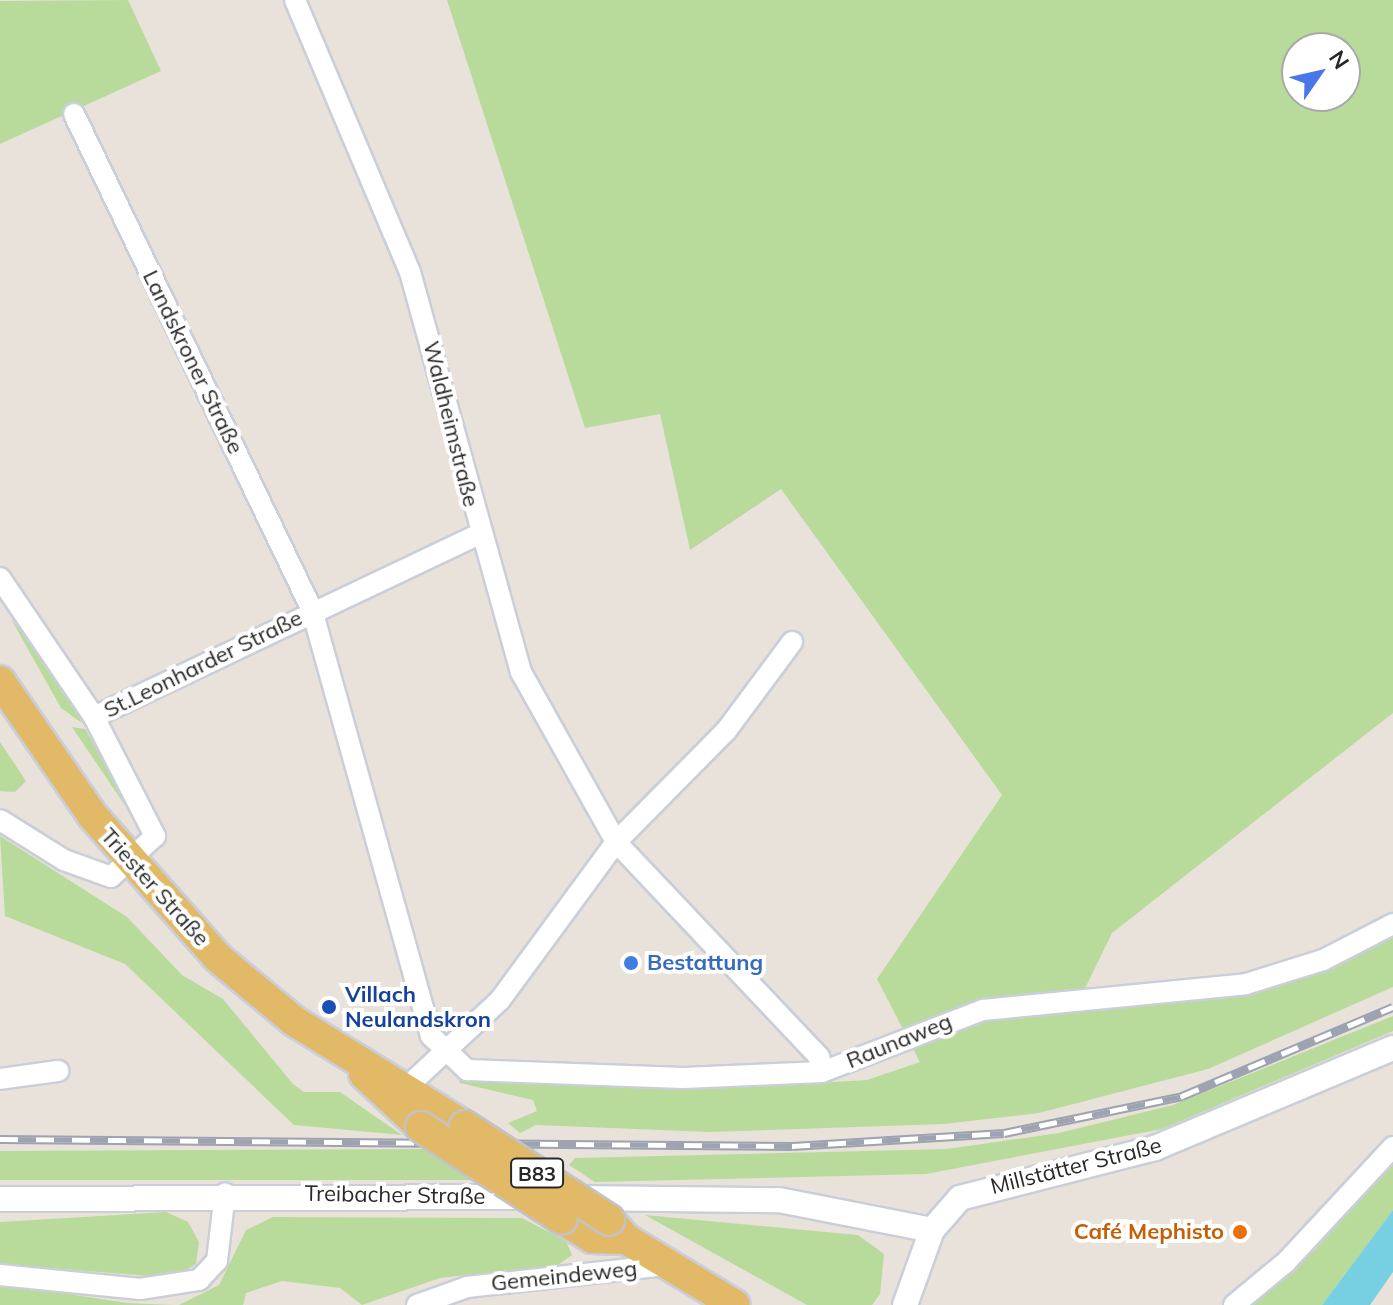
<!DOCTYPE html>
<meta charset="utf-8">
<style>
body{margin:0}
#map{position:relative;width:1393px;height:1305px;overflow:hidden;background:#e9e2db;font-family:Mulish,sans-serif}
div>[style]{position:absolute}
.green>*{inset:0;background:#b8db9c}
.water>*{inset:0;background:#77d0e2}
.roads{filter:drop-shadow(2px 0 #c9ced9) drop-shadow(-2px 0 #c9ced9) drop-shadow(0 2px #c9ced9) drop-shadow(0 -2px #c9ced9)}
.minor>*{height:20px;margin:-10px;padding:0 10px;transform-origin:10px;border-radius:10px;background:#fff}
.tertiary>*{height:24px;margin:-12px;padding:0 12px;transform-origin:12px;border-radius:12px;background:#fff}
.primary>*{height:30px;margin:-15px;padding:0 15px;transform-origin:15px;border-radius:15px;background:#e2b967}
.rail>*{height:9px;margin-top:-4.5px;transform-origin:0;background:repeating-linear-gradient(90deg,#fff 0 18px,#9ea3b1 0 36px);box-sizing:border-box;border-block:2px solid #9ea3b1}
.bridges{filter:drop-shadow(2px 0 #c3c3c3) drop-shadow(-2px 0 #c3c3c3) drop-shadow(0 2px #c3c3c3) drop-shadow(0 -2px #c3c3c3)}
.primary-bridge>*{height:30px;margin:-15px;padding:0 15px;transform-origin:15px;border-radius:15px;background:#e2b967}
.dots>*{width:22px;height:22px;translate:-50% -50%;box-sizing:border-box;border:4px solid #fff;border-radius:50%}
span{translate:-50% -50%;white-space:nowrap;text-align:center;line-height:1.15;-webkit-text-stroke:8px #fff;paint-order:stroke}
.shield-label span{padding:2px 6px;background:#fff;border:2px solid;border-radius:6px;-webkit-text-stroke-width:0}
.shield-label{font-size:20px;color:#282828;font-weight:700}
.street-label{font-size:22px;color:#282828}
.shop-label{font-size:22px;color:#366cbe;font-weight:700}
.left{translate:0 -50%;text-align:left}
.transit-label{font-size:22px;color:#164399;font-weight:700}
.food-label{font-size:22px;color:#c56008;font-weight:700}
.right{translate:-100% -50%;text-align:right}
.north{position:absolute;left:1281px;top:32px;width:80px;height:80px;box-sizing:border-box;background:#fff;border:2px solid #a9a9a9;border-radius:50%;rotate:56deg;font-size:22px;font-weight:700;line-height:32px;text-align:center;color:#282828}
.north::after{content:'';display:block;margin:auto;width:28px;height:36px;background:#4976e8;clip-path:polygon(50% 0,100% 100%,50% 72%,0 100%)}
</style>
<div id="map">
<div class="green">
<div style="clip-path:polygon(128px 0,161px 71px,0 144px,0 1px)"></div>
<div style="clip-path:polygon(evenodd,447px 0,1393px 0,1393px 713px,1112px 933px,1076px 1007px,1241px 993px,1393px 929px,1393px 987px,1208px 1069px,1039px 1113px,944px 1124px,709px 1132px,536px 1125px,520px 1133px,508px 1123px,537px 1111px,533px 1100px,460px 1083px,458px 1076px,659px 1086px,817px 1083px,867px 1080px,920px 1062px,877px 979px,1002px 795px,781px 489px,690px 550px,660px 414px,585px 428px,447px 0,1297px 48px,1345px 48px,1345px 96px,1297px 96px,1297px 48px)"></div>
<div style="clip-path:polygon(11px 619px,57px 676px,82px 723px,61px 708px)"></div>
<div style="clip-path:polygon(72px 727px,85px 729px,132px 811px,130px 813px)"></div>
<div style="clip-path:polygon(0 742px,26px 781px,15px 792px,0 791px)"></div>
<div style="clip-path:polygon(0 836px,127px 917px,182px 975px,223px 999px,293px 1084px,304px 1092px,340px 1092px,402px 1135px,294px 1125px,125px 964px,5px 916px)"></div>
<div style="clip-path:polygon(1393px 1016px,1393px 1031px,1162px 1129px,926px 1174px,595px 1182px,569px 1165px,575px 1158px,947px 1149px,1059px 1133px,1173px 1105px)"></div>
<div style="clip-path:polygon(424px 1149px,475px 1180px,0 1180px,0 1151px)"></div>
<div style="clip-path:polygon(1393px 1161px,1393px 1210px,1322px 1305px,1253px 1305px,1315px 1250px)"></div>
<div style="clip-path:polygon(166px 1212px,188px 1222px,199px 1242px,196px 1264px,174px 1278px,0 1264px,0 1222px)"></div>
<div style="clip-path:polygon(645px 1215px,858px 1235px,884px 1254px,880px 1294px,872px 1305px,807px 1305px)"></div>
<div style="clip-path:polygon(273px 1217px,522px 1218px,566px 1241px,572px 1255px,558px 1265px,440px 1278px,362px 1305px,340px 1288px,282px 1281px,246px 1293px,243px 1305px,179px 1305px,219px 1285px,246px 1230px)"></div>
<div style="clip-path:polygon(11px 1285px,127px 1303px,174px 1305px,0 1305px,0 1287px)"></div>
</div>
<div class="water">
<div style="clip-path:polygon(1393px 1210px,1393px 1272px,1370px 1305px,1322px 1305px)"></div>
</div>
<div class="roads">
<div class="minor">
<div style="left:295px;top:0;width:295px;rotate:67.1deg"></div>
<div style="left:410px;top:272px;width:415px;rotate:74.5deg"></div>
<div style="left:521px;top:672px;width:195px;rotate:60.8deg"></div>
<div style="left:616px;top:842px;width:296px;rotate:46.6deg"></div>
<div style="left:819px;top:1057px;width:15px;rotate:79deg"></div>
<div style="left:74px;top:114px;width:550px;rotate:64.37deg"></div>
<div style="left:312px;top:610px;width:442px;rotate:74.4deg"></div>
<div style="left:431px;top:1036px;width:50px;rotate:43.4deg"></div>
<div style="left:467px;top:1070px;width:216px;rotate:2.1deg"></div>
<div style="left:683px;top:1078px;width:139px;rotate:-2.5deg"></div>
<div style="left:822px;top:1072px;width:173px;rotate:-21.1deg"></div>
<div style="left:983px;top:1010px;width:264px;rotate:-5.6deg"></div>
<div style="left:1246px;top:984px;width:81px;rotate:-17.3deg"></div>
<div style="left:1323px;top:960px;width:79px;rotate:-27.2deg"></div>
<div style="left:0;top:578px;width:168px;rotate:55.9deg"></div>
<div style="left:94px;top:717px;width:134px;rotate:62.9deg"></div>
<div style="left:155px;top:836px;width:60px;rotate:137deg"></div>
<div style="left:111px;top:877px;width:50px;rotate:-160.1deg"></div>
<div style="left:64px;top:860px;width:75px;rotate:-148deg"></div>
<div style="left:94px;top:717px;width:426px;rotate:-25.4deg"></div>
<div style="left:0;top:1079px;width:59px;rotate:-7.9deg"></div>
<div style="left:407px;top:1087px;width:127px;rotate:-43.1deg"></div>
<div style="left:500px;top:1000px;width:196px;rotate:-53.7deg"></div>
<div style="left:616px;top:842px;width:156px;rotate:-45.3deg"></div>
<div style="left:726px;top:731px;width:111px;rotate:-53.4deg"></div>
<div style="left:0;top:1275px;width:141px;rotate:5.7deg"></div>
<div style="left:140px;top:1289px;width:60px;rotate:-8.7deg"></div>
<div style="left:199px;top:1280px;width:26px;rotate:-47deg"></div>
<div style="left:217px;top:1261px;width:68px;rotate:-83.3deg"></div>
<div style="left:417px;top:1305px;width:53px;rotate:-19.8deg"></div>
<div style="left:467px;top:1287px;width:200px;rotate:-6.3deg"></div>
<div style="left:1234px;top:1305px;width:67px;rotate:-39.6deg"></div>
<div style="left:1286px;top:1262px;width:157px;rotate:-47.1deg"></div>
</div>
<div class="tertiary">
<div style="left:573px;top:1198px;width:206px;rotate:0.6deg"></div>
<div style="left:779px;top:1200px;width:156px;rotate:11.1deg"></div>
<div style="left:0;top:1199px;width:533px;rotate:-0.21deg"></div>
<div style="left:905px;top:1305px;width:80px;rotate:-70.2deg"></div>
<div style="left:932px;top:1230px;width:43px;rotate:-48.8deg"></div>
<div style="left:960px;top:1198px;width:201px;rotate:-14.4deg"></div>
<div style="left:1155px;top:1148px;width:258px;rotate:-22.8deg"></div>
</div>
<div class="primary">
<div style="left:0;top:681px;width:163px;rotate:55.5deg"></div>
<div style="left:92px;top:815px;width:189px;rotate:48.6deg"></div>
<div style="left:217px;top:957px;width:100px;rotate:39.7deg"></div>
<div style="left:294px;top:1021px;width:201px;rotate:31.6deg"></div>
<div style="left:364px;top:1074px;width:78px;rotate:42.9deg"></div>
<div style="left:562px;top:1219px;width:36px;rotate:32deg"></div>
<div style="left:592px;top:1238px;width:34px;rotate:2deg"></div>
<div style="left:609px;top:1220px;width:25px;rotate:48deg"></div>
<div style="left:626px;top:1239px;width:127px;rotate:31.2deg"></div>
</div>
</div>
<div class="rail">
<div style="left:0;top:1139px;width:792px;rotate:0.51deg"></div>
<div style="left:792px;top:1146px;width:212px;rotate:-3.5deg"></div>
<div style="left:1004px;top:1133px;width:182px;rotate:-11.7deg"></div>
<div style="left:1182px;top:1096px;width:229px;rotate:-22.9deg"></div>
</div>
<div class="bridges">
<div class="primary-bridge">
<div style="left:465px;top:1126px;width:172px;rotate:33.1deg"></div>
<div style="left:421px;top:1127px;width:168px;rotate:33.1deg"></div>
</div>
</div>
<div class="dots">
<div style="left:631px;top:963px;background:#3f7fe0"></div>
<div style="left:329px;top:1007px;background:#1a4fb4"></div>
<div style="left:1240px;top:1232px;background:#e8710a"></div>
</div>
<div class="shield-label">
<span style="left:537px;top:1173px">B83</span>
</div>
<div class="street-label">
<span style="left:193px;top:362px;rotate:64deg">Landskroner Straße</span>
<span style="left:451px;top:424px;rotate:76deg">Waldheimstraße</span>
<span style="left:203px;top:664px;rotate:-26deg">St.Leonharder Straße</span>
<span style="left:155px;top:887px;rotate:48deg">Triester Straße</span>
<span style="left:899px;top:1041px;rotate:-22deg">Raunaweg</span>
<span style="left:1076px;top:1166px;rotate:-14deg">Millstätter Straße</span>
<span style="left:395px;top:1195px;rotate:1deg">Treibacher Straße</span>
<span style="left:564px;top:1276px;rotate:-6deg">Gemeindeweg</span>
</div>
<div class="shop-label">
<span class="left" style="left:647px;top:963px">Bestattung</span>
</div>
<div class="transit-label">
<span class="left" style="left:345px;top:1007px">Villach<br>Neulandskron</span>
</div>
<div class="food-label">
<span class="right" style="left:1224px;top:1232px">Café Mephisto</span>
</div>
<div class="north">N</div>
</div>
